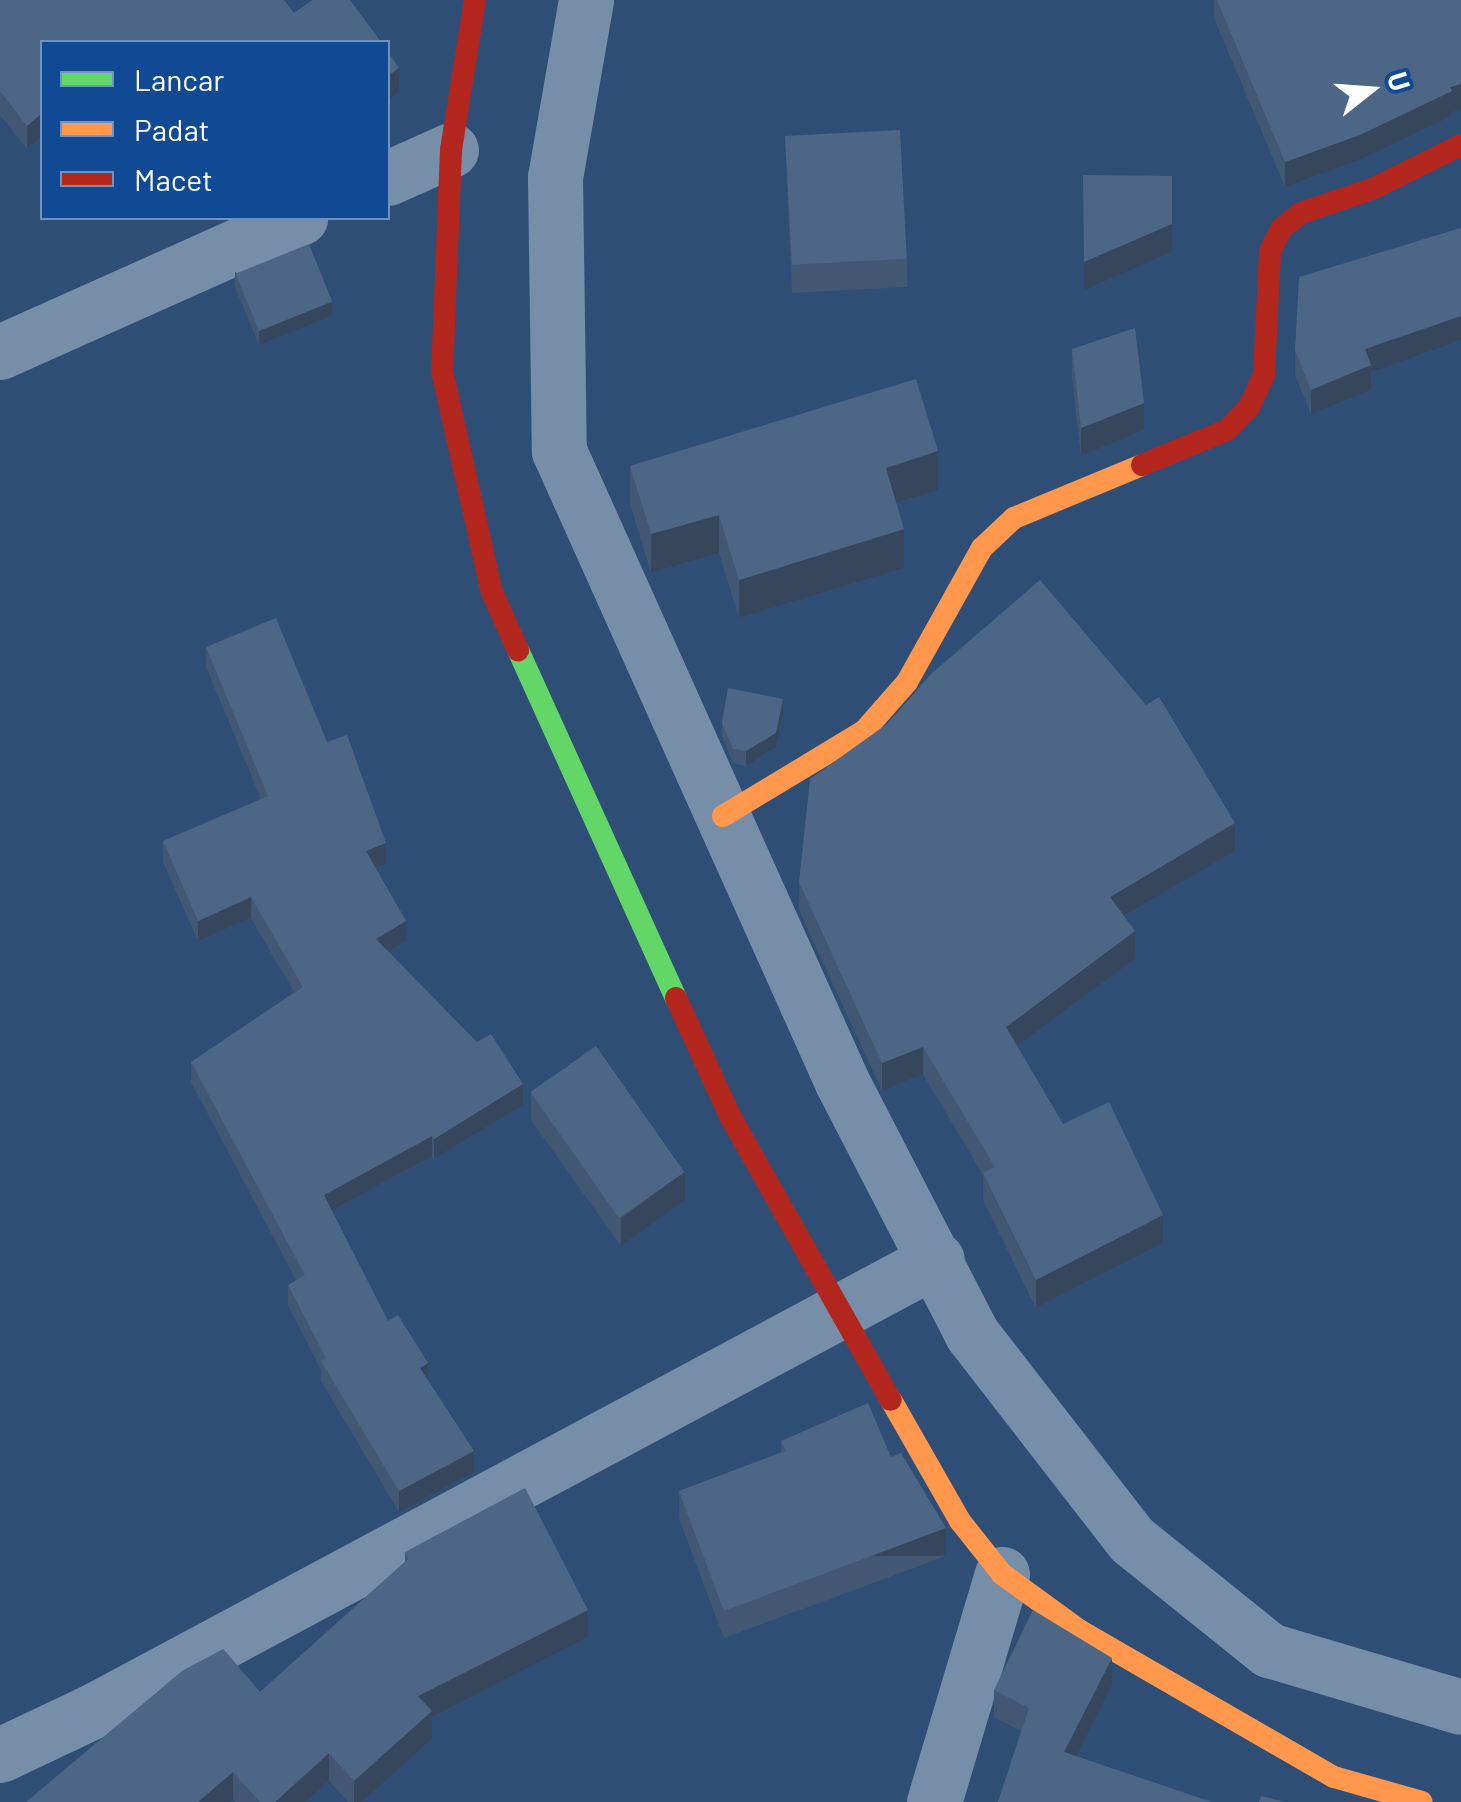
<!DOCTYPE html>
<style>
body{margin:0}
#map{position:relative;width:1461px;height:1802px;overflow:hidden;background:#2f4e76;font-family:Barlow,sans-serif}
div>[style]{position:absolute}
.street>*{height:55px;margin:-27.5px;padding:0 27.5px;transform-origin:27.5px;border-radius:27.5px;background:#778ea9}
.fast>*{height:22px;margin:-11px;padding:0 11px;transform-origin:11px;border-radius:11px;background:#63d668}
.slow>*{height:22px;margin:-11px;padding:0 11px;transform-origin:11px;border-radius:11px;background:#ff974d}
.jam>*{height:22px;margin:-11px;padding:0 11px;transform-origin:11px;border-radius:11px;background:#b3261e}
.wall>*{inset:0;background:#425872}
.shaded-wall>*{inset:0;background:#36475d;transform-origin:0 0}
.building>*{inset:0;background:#4d6685;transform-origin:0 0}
span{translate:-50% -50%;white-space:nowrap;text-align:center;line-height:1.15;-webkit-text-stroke:8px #114a94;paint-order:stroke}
.legend{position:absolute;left:40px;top:40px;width:350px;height:180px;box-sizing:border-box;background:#114a94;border:2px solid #7092bf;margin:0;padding:12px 18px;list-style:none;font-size:30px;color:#fff}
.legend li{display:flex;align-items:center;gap:20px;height:50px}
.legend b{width:50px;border:2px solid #7092bf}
.north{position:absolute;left:1321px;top:40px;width:100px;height:100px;-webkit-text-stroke:8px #114a94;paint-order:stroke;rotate:73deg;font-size:28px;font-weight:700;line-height:40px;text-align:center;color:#fff}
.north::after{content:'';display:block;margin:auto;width:35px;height:45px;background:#fff;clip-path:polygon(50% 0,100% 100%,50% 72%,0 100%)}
</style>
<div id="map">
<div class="street">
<div style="left:586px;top:0;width:180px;rotate:99.9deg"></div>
<div style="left:555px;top:177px;width:274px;rotate:89.2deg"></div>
<div style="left:559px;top:451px;width:692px;rotate:65.84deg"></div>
<div style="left:842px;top:1082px;width:284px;rotate:62.7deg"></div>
<div style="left:972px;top:1334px;width:261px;rotate:52.2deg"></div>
<div style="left:1132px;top:1540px;width:176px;rotate:38.8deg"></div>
<div style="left:1269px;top:1650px;width:200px;rotate:16.5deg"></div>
<div style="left:388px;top:178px;width:69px;rotate:-24deg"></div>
<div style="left:0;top:352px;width:329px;rotate:-24.1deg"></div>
<div style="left:0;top:1755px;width:103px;rotate:-25.3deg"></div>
<div style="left:93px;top:1711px;width:957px;rotate:-28.17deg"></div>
<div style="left:934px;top:1802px;width:238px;rotate:-73.4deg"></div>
</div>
<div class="fast">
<div style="left:518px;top:650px;width:382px;rotate:65.6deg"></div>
</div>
<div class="slow">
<div style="left:723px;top:816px;width:165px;rotate:-31.1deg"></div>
<div style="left:864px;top:731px;width:65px;rotate:-48.7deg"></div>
<div style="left:907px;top:682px;width:154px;rotate:-60.8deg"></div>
<div style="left:982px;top:548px;width:44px;rotate:-43.2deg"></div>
<div style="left:1014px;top:518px;width:139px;rotate:-22.5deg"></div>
<div style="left:891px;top:1400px;width:139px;rotate:60.3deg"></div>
<div style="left:960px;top:1521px;width:68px;rotate:51.6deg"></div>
<div style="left:1002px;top:1574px;width:95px;rotate:36deg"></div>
<div style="left:1079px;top:1630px;width:294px;rotate:30deg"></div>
<div style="left:1334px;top:1777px;width:91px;rotate:15.9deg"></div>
</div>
<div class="jam">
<div style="left:475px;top:0;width:152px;rotate:99.1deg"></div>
<div style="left:451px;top:150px;width:221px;rotate:92.3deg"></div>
<div style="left:442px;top:371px;width:227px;rotate:77.3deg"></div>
<div style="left:492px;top:592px;width:64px;rotate:65.9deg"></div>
<div style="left:1142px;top:465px;width:92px;rotate:-22.4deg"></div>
<div style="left:1227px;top:430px;width:32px;rotate:-46deg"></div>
<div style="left:1249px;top:407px;width:35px;rotate:-65deg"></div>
<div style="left:1264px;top:375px;width:124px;rotate:-87.2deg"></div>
<div style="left:1270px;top:251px;width:25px;rotate:-63deg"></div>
<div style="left:1281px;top:229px;width:26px;rotate:-39deg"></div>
<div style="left:1301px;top:213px;width:75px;rotate:-18.7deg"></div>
<div style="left:1372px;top:189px;width:99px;rotate:-26.3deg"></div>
<div style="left:676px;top:998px;width:130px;rotate:65.4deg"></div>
<div style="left:730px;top:1116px;width:326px;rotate:60.5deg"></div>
</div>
<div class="wall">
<div style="clip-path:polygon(0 0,294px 13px,381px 42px,42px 42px,42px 136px,27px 149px,0 115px)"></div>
<div style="clip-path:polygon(1214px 0,1461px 0,1452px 116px,1360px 160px,1285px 187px,1214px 18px)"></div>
<div style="clip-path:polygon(785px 136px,907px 259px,907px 287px,792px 293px)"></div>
<div style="clip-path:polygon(235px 272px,332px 316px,259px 345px,235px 287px)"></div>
<div style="clip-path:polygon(1072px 349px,1144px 430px,1081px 456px,1072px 377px)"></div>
<div style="clip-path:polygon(1295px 350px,1371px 372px,1371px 390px,1311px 414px,1295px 375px)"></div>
<div style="clip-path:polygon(630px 466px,938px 490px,896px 503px,904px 568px,739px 618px,719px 553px,651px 573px,630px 504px)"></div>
<div style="clip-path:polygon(206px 647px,327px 742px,386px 864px,376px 868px,406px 941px,388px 952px,523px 1105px,434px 1159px,432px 1156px,332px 1211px,388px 1321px,428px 1380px,474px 1472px,399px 1512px,321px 1381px,321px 1370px,288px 1305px,288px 1285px,296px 1280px,191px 1082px,191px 1062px,294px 992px,251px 918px,198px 941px,163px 862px,163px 841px,261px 799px,206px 667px)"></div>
<div style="clip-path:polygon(783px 714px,776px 747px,746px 766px,733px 763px,722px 737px,722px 723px)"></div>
<div style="clip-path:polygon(1235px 851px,1124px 916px,1135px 959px,1017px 1046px,1063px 1124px,1163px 1243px,1036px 1308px,983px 1200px,983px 1175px,923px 1074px,882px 1091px,799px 910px,799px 882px)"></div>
<div style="clip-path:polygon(531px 1092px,685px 1200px,621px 1246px,531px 1120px)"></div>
<div style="clip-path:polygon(781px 1441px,891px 1457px,946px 1556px,724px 1638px,679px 1518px,679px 1491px,781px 1452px)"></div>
<div style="clip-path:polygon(405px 1552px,588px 1637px,432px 1717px,432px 1739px,362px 1802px,348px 1802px,329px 1781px,306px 1802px,235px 1802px,233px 1799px,223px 1649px,260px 1692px,405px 1562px)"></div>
<div style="clip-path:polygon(1112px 1685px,998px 1802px,1021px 1731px,994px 1717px,994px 1690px)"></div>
</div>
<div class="shaded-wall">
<div style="clip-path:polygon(399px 68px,399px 92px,388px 100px,388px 76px)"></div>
<div style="clip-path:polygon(1461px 84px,1461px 109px,1452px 112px,1452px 116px,1360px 160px,1285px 187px,1285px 162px,1450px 87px)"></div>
<div style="clip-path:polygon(42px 113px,42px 136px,27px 149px,27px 126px)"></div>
<div style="clip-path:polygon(1172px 224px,1172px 252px,1084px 290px,1084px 262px)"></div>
<div style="clip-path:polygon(332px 302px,332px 316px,259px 345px,259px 330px)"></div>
<div style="clip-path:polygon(1461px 316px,1461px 340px,1371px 372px,1371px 390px,1311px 414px,1311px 390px,1365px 349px)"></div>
<div style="clip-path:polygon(1144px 403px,1144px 430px,1081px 456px,1081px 428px)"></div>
<div style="clip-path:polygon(938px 451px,938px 490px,886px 506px,886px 468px)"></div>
<div style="clip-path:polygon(719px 515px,719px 553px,651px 573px,651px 534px)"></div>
<div style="clip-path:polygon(904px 529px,904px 568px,739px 618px,739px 580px)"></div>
<div style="clip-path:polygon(783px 699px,783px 714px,776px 747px,746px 766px,746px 751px)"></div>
<div style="clip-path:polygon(1235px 823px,1235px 851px,1110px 924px,1110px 897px)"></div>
<div style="clip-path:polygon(386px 843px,386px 864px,366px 871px,366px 851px)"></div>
<div style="clip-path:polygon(251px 897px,251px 918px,198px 941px,198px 921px)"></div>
<div style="clip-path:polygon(406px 921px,406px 941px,376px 959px,376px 939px)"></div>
<div style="clip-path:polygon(1135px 931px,1135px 959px,1006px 1054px,1006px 1027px)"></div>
<div style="clip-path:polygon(923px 1047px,923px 1074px,882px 1091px,882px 1063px)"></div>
<div style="clip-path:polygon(523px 1084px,523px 1105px,434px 1159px,434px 1139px)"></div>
<div style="clip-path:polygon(432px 1136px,432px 1156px,324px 1215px,324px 1195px)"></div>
<div style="clip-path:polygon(685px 1172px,685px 1200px,621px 1246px,621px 1218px)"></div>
<div style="clip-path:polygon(1163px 1215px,1163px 1243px,1036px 1308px,1036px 1280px)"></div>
<div style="clip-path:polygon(428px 1363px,428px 1384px,420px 1368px)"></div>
<div style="clip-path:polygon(474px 1451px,474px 1472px,399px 1512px,399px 1491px)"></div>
<div style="left:946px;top:1528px;width:28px;height:237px;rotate:90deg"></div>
<div style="clip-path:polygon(588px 1610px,588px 1637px,432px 1717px,432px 1739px,362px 1802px,354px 1802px,354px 1781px,418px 1696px)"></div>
<div style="clip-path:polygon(1112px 1658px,1112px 1685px,1064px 1780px,1064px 1752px)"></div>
<div style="clip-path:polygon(329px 1753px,329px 1781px,306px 1802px,275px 1802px)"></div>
<div style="clip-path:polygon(233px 1772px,233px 1799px,230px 1802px,198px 1802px)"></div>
</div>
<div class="building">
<div style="clip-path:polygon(0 0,284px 0,294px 13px,312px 0,350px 0,381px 42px,42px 42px,42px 113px,27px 126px,0 91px)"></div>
<div style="clip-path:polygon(1217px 0,1461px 0,1461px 84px,1450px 87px,1452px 91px,1360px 135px,1285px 162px)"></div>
<div style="clip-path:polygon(388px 52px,399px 68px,388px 76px)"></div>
<div style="left:900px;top:130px;width:129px;height:115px;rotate:87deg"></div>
<div style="clip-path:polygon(1083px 175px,1172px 176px,1172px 224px,1084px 262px)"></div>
<div style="clip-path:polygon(1461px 228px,1461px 316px,1365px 349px,1371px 365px,1311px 390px,1295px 350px,1299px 277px)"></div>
<div style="left:309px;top:244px;width:62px;height:79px;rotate:68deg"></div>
<div style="clip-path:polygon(1135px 328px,1144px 403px,1081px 428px,1072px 349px)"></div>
<div style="clip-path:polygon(916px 379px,938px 451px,886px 468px,904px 529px,739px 580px,719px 515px,651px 534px,630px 466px)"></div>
<div style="clip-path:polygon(1040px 580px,1146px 705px,1159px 697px,1235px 823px,1110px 897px,1135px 931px,1006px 1027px,1063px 1124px,1109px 1102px,1163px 1215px,1036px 1280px,983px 1173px,995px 1167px,923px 1047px,882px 1063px,799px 882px,810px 779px,887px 724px,931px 674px)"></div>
<div style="clip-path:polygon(276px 618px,327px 742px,347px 735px,386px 843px,366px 851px,406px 921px,376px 939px,477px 1042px,491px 1034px,523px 1084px,434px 1139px,432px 1136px,324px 1195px,388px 1321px,398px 1315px,428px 1363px,420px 1368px,474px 1451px,399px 1491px,321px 1361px,326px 1358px,288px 1285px,305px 1275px,191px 1062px,303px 987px,251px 897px,198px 921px,163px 841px,268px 796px,206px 647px)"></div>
<div style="clip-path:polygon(728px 688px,783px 699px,776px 733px,746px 751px,733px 749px,722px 723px)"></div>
<div style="left:596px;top:1046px;width:154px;height:80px;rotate:55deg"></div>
<div style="clip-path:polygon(868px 1403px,891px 1457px,901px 1453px,946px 1528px,724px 1611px,679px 1491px,786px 1451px,781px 1441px)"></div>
<div style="clip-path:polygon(525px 1488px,588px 1610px,418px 1696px,432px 1711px,354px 1781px,329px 1753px,275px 1802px,260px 1802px,233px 1772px,198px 1802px,26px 1802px,182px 1671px,223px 1649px,260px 1692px,408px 1559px,405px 1552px)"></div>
<div style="clip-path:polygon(1033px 1610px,1112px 1658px,1064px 1752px,1212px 1802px,998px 1802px,1029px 1708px,994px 1690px)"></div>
<div style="clip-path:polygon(1261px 1796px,1285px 1802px,1259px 1802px)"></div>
</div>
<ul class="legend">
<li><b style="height:12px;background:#63d668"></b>Lancar</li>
<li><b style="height:12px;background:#ff974d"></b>Padat</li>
<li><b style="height:12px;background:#b3261e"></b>Macet</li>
</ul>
<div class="north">U</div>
</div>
